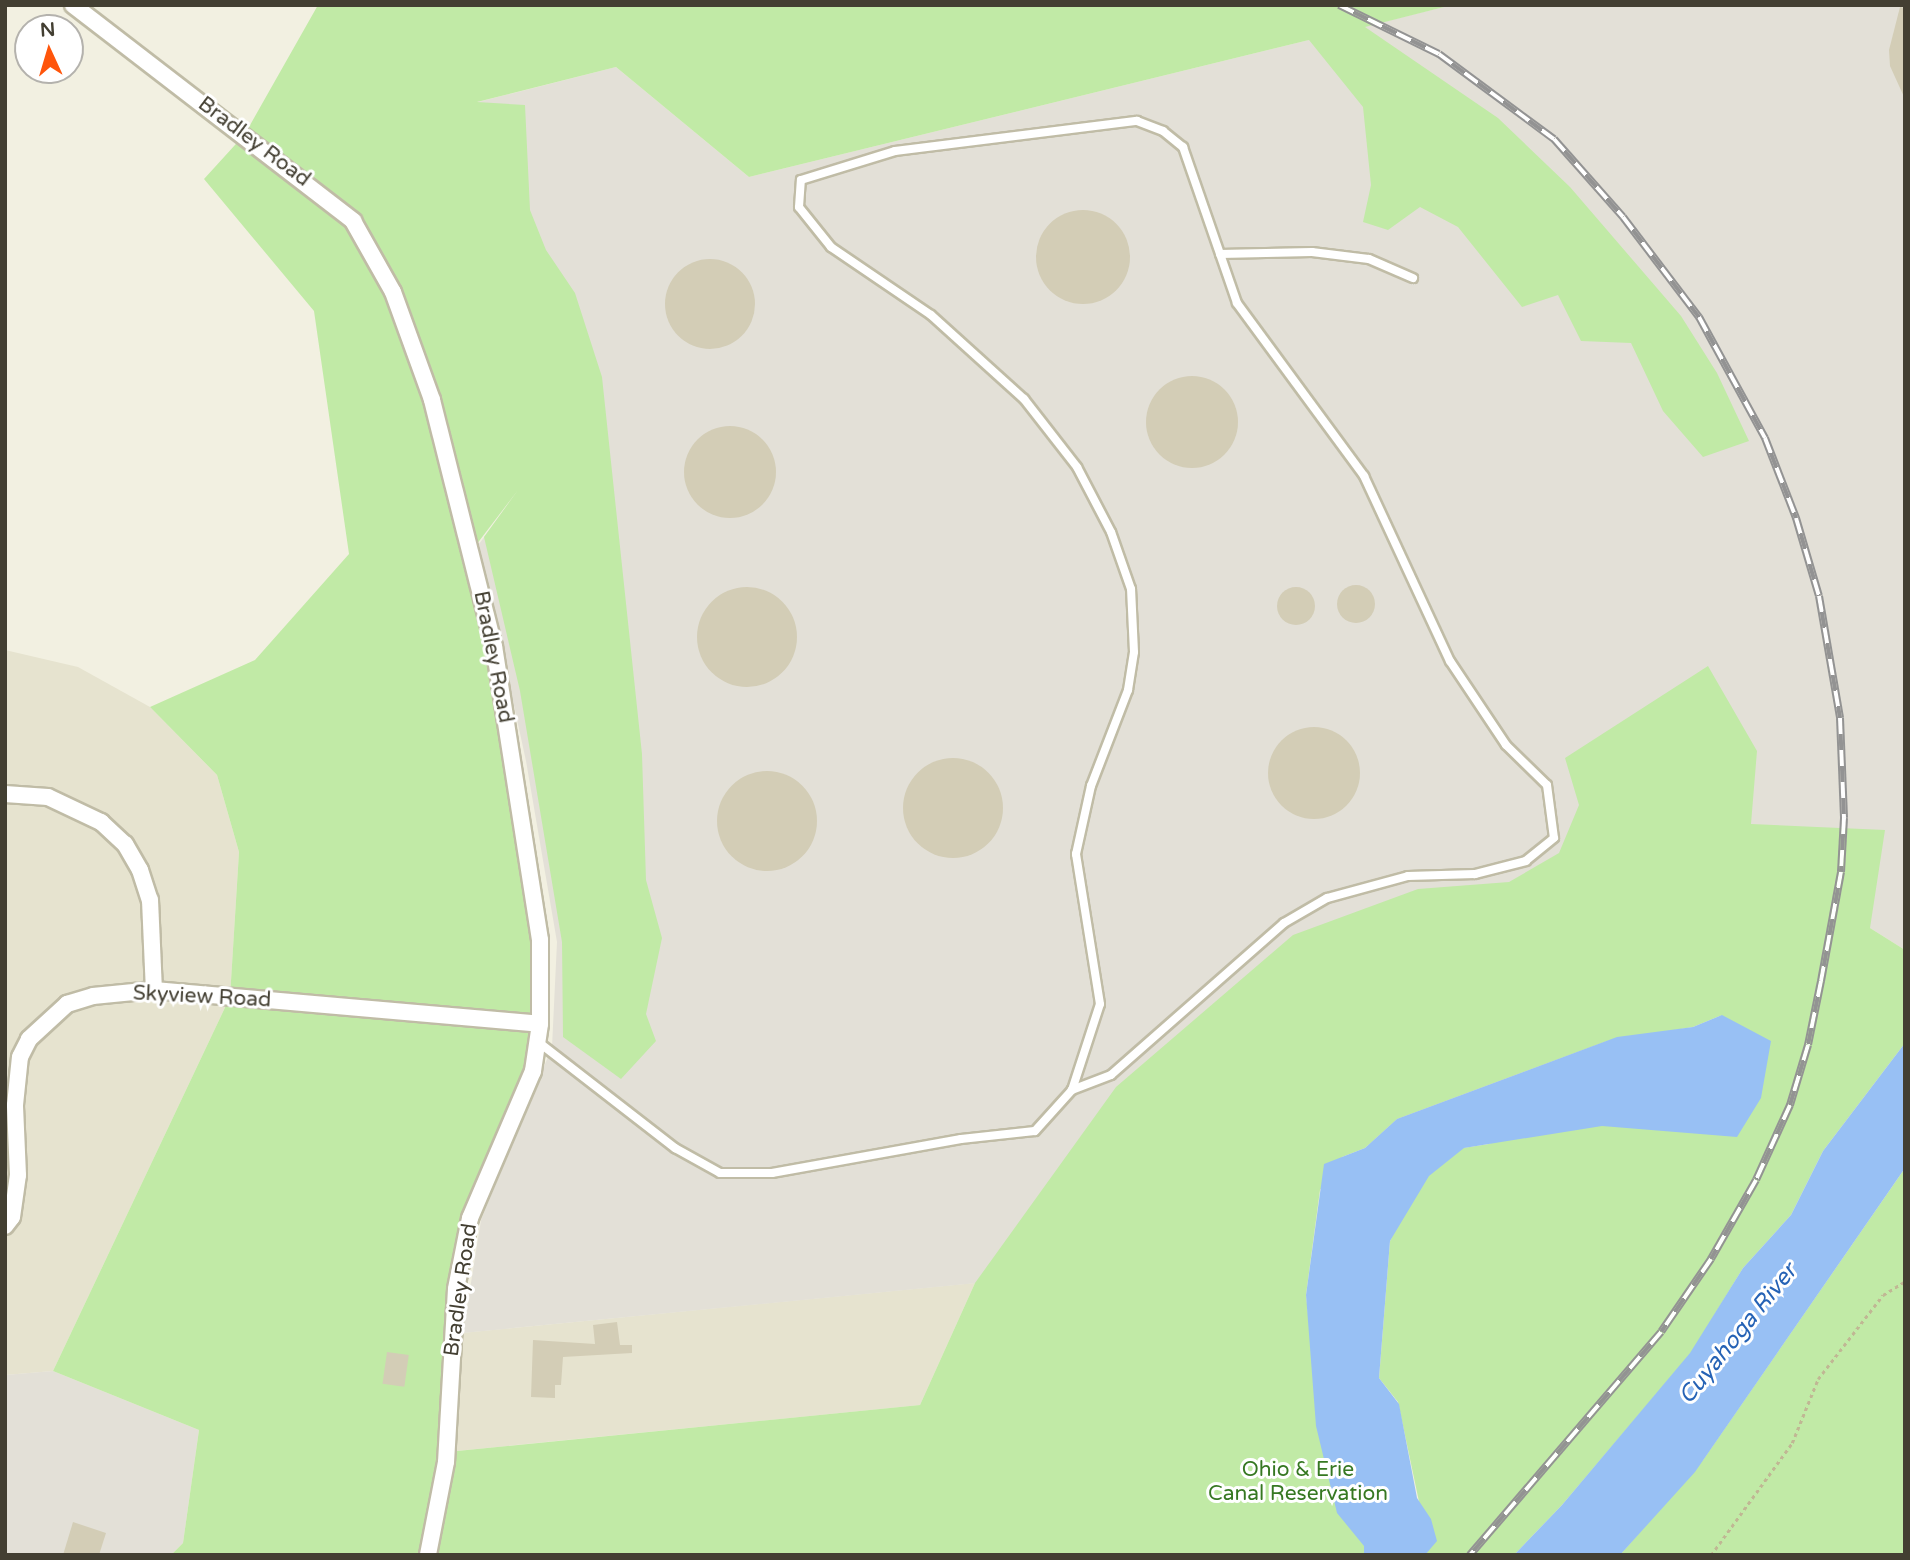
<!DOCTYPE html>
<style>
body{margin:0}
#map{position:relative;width:1910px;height:1560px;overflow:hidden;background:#f2f0e1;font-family:"Varela Round",sans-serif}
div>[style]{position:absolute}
.residential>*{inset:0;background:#e6e3cf}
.industrial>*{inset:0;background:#e3e0d7}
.green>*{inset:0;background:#c1eaa6}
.water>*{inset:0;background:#98c0f4}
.building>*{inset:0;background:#d3cdb6;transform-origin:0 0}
.round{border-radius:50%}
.path>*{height:2.5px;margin-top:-1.25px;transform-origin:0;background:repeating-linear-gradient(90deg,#c0b794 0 3.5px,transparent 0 7px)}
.roads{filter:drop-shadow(2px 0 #c0bca6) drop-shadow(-2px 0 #c0bca6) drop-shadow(0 2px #c0bca6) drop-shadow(0 -2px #c0bca6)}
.service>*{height:8px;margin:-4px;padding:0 4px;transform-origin:4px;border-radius:4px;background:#fff}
.minor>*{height:16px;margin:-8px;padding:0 8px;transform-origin:8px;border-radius:8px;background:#fff}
.rail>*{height:8px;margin-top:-4px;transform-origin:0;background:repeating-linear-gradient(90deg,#fff 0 16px,#939393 0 32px);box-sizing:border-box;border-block:2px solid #939393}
span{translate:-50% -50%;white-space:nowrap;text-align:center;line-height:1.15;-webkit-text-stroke:6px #fff;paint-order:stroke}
.street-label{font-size:21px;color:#433f32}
.park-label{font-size:21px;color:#367822}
.water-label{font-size:23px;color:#2562b5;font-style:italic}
.frame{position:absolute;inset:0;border:7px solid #433f32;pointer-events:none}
.north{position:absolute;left:14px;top:14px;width:70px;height:70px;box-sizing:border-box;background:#fff;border:2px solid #b4b2ad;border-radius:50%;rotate:356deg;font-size:19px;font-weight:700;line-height:28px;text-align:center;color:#433f32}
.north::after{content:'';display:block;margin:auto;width:24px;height:32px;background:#ff550b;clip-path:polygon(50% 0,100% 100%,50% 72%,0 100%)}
</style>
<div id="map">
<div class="residential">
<div style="clip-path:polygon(5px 650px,78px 667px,150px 707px,217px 775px,239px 852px,230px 997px,53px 1371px,5px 1375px)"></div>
<div style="clip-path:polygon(975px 1283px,920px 1405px,446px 1452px,452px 1334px)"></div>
</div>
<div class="industrial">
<div style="clip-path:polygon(1452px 5px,1905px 5px,1905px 950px,1870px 928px,1069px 1274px,463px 1333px,481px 1220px,552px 1047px,557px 942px,526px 761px,479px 544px,570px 423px,474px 103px,616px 67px,749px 177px)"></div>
<div style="clip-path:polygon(53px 1371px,199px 1430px,183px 1543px,171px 1555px,5px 1555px,5px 1375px)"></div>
</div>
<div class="green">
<div style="clip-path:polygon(318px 5px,1452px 5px,1365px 27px,1498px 118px,1570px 187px,1681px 316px,1717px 373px,1749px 441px,1703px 457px,1663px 411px,1631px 343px,1581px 341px,1558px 295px,1522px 307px,1458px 227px,1420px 207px,1388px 230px,1363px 222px,1371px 185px,1363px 107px,1309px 40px,749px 177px,616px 67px,477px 102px,525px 105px,530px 210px,546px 250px,575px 293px,602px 377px,642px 754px,646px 880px,662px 938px,646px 1014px,656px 1041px,621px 1079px,563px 1037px,562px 942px,520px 691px,484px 537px,518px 490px,470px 553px,540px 940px,533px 1071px,470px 1218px,447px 1452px,920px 1405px,975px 1283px,1116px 1087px,1293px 935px,1418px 889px,1509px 882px,1559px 853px,1579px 805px,1565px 758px,1708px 666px,1757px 751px,1751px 824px,1885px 830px,1870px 928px,1905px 950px,1905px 1043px,1823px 1151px,1791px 1215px,1743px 1268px,1691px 1353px,1562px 1505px,1514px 1555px,1425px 1555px,1429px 1549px,1398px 1402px,1379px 1378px,1390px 1241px,1426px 1163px,1463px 1148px,1489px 1144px,1722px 1015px,1693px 1027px,1607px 1041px,1397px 1119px,1365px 1148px,1342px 1157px,1320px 1190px,1306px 1295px,1310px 1333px,1388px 1555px,171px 1555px,183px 1543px,199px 1430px,53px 1371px,230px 997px,239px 852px,217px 775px,150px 707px,255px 660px,349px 554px,314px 311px,204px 179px,245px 134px)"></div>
<div style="clip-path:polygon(1905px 1168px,1905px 1555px,1620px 1555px,1703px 1460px)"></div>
</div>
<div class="water">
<div style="clip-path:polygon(1722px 1015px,1771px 1041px,1761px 1098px,1737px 1137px,1602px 1126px,1464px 1148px,1429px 1176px,1390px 1241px,1379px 1378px,1399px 1404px,1417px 1498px,1431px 1519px,1437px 1541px,1425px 1555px,1364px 1555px,1364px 1546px,1337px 1513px,1316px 1426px,1306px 1295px,1324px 1164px,1365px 1148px,1397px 1119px,1617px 1037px,1693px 1027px)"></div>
<div style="clip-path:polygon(1905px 1043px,1905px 1168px,1695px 1472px,1620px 1555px,1514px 1555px,1562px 1505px,1690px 1353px,1743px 1268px,1791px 1215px,1823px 1151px)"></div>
</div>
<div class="building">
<div style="clip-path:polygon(1900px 7px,1905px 8px,1905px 99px,1890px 66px,1889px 50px)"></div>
<div class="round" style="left:1036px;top:210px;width:94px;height:94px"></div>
<div class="round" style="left:665px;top:259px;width:90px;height:90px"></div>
<div class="round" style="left:1146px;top:376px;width:92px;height:92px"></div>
<div class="round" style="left:684px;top:426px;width:92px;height:92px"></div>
<div class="round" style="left:1337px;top:585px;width:38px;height:38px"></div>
<div class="round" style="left:1277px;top:587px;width:38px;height:38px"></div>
<div class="round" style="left:697px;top:587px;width:100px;height:100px"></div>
<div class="round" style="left:1268px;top:727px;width:92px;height:92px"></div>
<div class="round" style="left:903px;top:758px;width:100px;height:100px"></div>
<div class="round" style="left:717px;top:771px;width:100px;height:100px"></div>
<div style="clip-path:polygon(617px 1322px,620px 1345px,632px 1345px,632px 1353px,563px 1357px,561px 1385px,555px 1385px,555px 1398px,531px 1397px,533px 1340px,595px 1344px,593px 1325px)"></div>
<div style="left:387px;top:1352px;width:22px;height:32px;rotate:8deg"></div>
<div style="clip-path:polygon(73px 1522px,106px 1533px,99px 1555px,63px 1555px)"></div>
</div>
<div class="path">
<div style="left:1711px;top:1555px;width:138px;rotate:-54.1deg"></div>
<div style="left:1792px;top:1443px;width:69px;rotate:-67.9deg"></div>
<div style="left:1818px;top:1379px;width:106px;rotate:-52.3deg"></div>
<div style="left:1883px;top:1295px;width:26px;rotate:-32deg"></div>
</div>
<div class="roads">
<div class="service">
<div style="left:1220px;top:254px;width:92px;rotate:-1.2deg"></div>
<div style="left:1312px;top:252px;width:57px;rotate:7deg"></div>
<div style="left:1369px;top:259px;width:48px;rotate:23.4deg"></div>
<div style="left:537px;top:1041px;width:175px;rotate:37.8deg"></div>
<div style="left:675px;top:1148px;width:51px;rotate:29.1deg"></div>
<div style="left:720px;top:1173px;width:52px"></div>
<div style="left:772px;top:1173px;width:192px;rotate:-10.2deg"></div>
<div style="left:961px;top:1139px;width:74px;rotate:-6.2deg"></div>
<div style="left:1035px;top:1131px;width:55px;rotate:-47.9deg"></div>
<div style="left:1072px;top:1090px;width:90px;rotate:-72deg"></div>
<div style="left:1100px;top:1004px;width:152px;rotate:-99.1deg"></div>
<div style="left:1076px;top:854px;width:70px;rotate:-77.6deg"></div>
<div style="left:1091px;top:786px;width:103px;rotate:-68.9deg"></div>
<div style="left:1128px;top:690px;width:38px;rotate:-81deg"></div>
<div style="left:1134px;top:652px;width:63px;rotate:-92.7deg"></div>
<div style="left:1131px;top:589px;width:60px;rotate:-109.3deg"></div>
<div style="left:1111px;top:532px;width:73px;rotate:-117.6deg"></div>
<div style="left:1077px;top:467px;width:86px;rotate:-127.9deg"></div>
<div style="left:1024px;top:399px;width:125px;rotate:-137.9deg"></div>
<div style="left:931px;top:315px;width:121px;rotate:-145.8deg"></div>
<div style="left:831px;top:247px;width:51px;rotate:-128.7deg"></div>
<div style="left:799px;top:207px;width:27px;rotate:-86deg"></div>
<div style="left:801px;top:180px;width:98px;rotate:-17.1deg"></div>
<div style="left:895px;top:151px;width:244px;rotate:-7.1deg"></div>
<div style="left:1137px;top:121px;width:28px;rotate:21deg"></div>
<div style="left:1163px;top:131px;width:26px;rotate:39deg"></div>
<div style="left:1183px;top:147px;width:165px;rotate:70.9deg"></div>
<div style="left:1237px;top:303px;width:215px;rotate:53.7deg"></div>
<div style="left:1364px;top:476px;width:204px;rotate:65.1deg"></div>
<div style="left:1450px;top:661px;width:101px;rotate:56.3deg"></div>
<div style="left:1506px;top:745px;width:57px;rotate:44.3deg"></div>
<div style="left:1547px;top:785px;width:53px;rotate:82.5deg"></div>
<div style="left:1554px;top:838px;width:36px;rotate:141deg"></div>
<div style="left:1526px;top:861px;width:53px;rotate:165.7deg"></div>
<div style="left:1475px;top:874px;width:67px;rotate:178.3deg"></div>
<div style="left:1408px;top:876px;width:84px;rotate:164.8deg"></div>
<div style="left:1327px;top:898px;width:50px;rotate:149.8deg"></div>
<div style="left:1284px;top:923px;width:230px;rotate:138.7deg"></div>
<div style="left:1111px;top:1075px;width:42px;rotate:159deg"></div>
</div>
<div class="minor">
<div style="left:73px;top:5px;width:354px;rotate:37.6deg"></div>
<div style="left:353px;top:221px;width:81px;rotate:60.6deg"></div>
<div style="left:393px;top:292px;width:115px;rotate:70.1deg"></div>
<div style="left:432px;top:400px;width:254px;rotate:75.9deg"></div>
<div style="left:494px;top:646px;width:298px;rotate:81.1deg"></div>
<div style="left:540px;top:940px;width:84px;rotate:90deg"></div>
<div style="left:540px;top:1024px;width:48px;rotate:98.5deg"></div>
<div style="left:533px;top:1071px;width:160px;rotate:113.2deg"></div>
<div style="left:470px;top:1218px;width:72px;rotate:101.2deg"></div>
<div style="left:456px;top:1289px;width:173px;rotate:93.3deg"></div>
<div style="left:446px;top:1462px;width:95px;rotate:101deg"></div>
<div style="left:5px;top:794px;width:43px;rotate:4deg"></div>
<div style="left:48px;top:797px;width:59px;rotate:25.3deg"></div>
<div style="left:101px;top:822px;width:33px;rotate:43deg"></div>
<div style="left:125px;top:844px;width:30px;rotate:60deg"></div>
<div style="left:140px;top:870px;width:32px;rotate:72deg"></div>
<div style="left:150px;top:900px;width:90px;rotate:87.5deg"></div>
<div style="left:5px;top:1226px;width:11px;rotate:-52deg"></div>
<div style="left:12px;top:1217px;width:42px;rotate:-81.9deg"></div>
<div style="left:18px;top:1175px;width:70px;rotate:-92.5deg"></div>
<div style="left:15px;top:1105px;width:48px;rotate:-84.1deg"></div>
<div style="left:20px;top:1057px;width:20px;rotate:-63deg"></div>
<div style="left:29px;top:1039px;width:52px;rotate:-42.6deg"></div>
<div style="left:67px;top:1004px;width:27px;rotate:-17deg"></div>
<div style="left:93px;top:996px;width:61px;rotate:-5.6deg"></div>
<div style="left:154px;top:990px;width:387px;rotate:5deg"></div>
</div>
</div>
<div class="rail">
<div style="left:1339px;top:5px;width:111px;rotate:26.1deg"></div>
<div style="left:1439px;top:54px;width:143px;rotate:36.5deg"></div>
<div style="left:1554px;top:139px;width:104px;rotate:48.5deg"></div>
<div style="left:1623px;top:217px;width:126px;rotate:52.8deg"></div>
<div style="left:1699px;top:317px;width:138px;rotate:61.4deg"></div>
<div style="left:1765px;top:438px;width:86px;rotate:68.8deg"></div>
<div style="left:1796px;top:518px;width:81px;rotate:73.6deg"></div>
<div style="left:1819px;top:596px;width:124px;rotate:80.2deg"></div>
<div style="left:1840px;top:718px;width:100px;rotate:87.7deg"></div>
<div style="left:1844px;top:818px;width:54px;rotate:93.2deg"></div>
<div style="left:1841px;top:872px;width:111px;rotate:100.4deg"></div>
<div style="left:1821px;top:981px;width:65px;rotate:101.5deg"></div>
<div style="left:1808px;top:1045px;width:63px;rotate:106.7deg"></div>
<div style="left:1790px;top:1105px;width:82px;rotate:114.4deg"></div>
<div style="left:1756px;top:1180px;width:91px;rotate:119.7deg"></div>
<div style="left:1711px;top:1259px;width:88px;rotate:124.4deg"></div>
<div style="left:1661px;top:1332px;width:294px;rotate:130.6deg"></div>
</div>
<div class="street-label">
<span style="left:254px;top:142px;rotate:37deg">Bradley Road</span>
<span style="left:493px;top:657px;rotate:79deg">Bradley Road</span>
<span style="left:202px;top:997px;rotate:3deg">Skyview Road</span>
<span style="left:461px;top:1290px;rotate:-82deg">Bradley Road</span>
</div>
<div class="park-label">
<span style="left:1298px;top:1482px">Ohio &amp; Erie<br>Canal Reservation</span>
</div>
<div class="water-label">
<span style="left:1738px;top:1334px;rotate:-51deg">Cuyahoga River</span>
</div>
<div class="frame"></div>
<div class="north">N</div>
</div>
